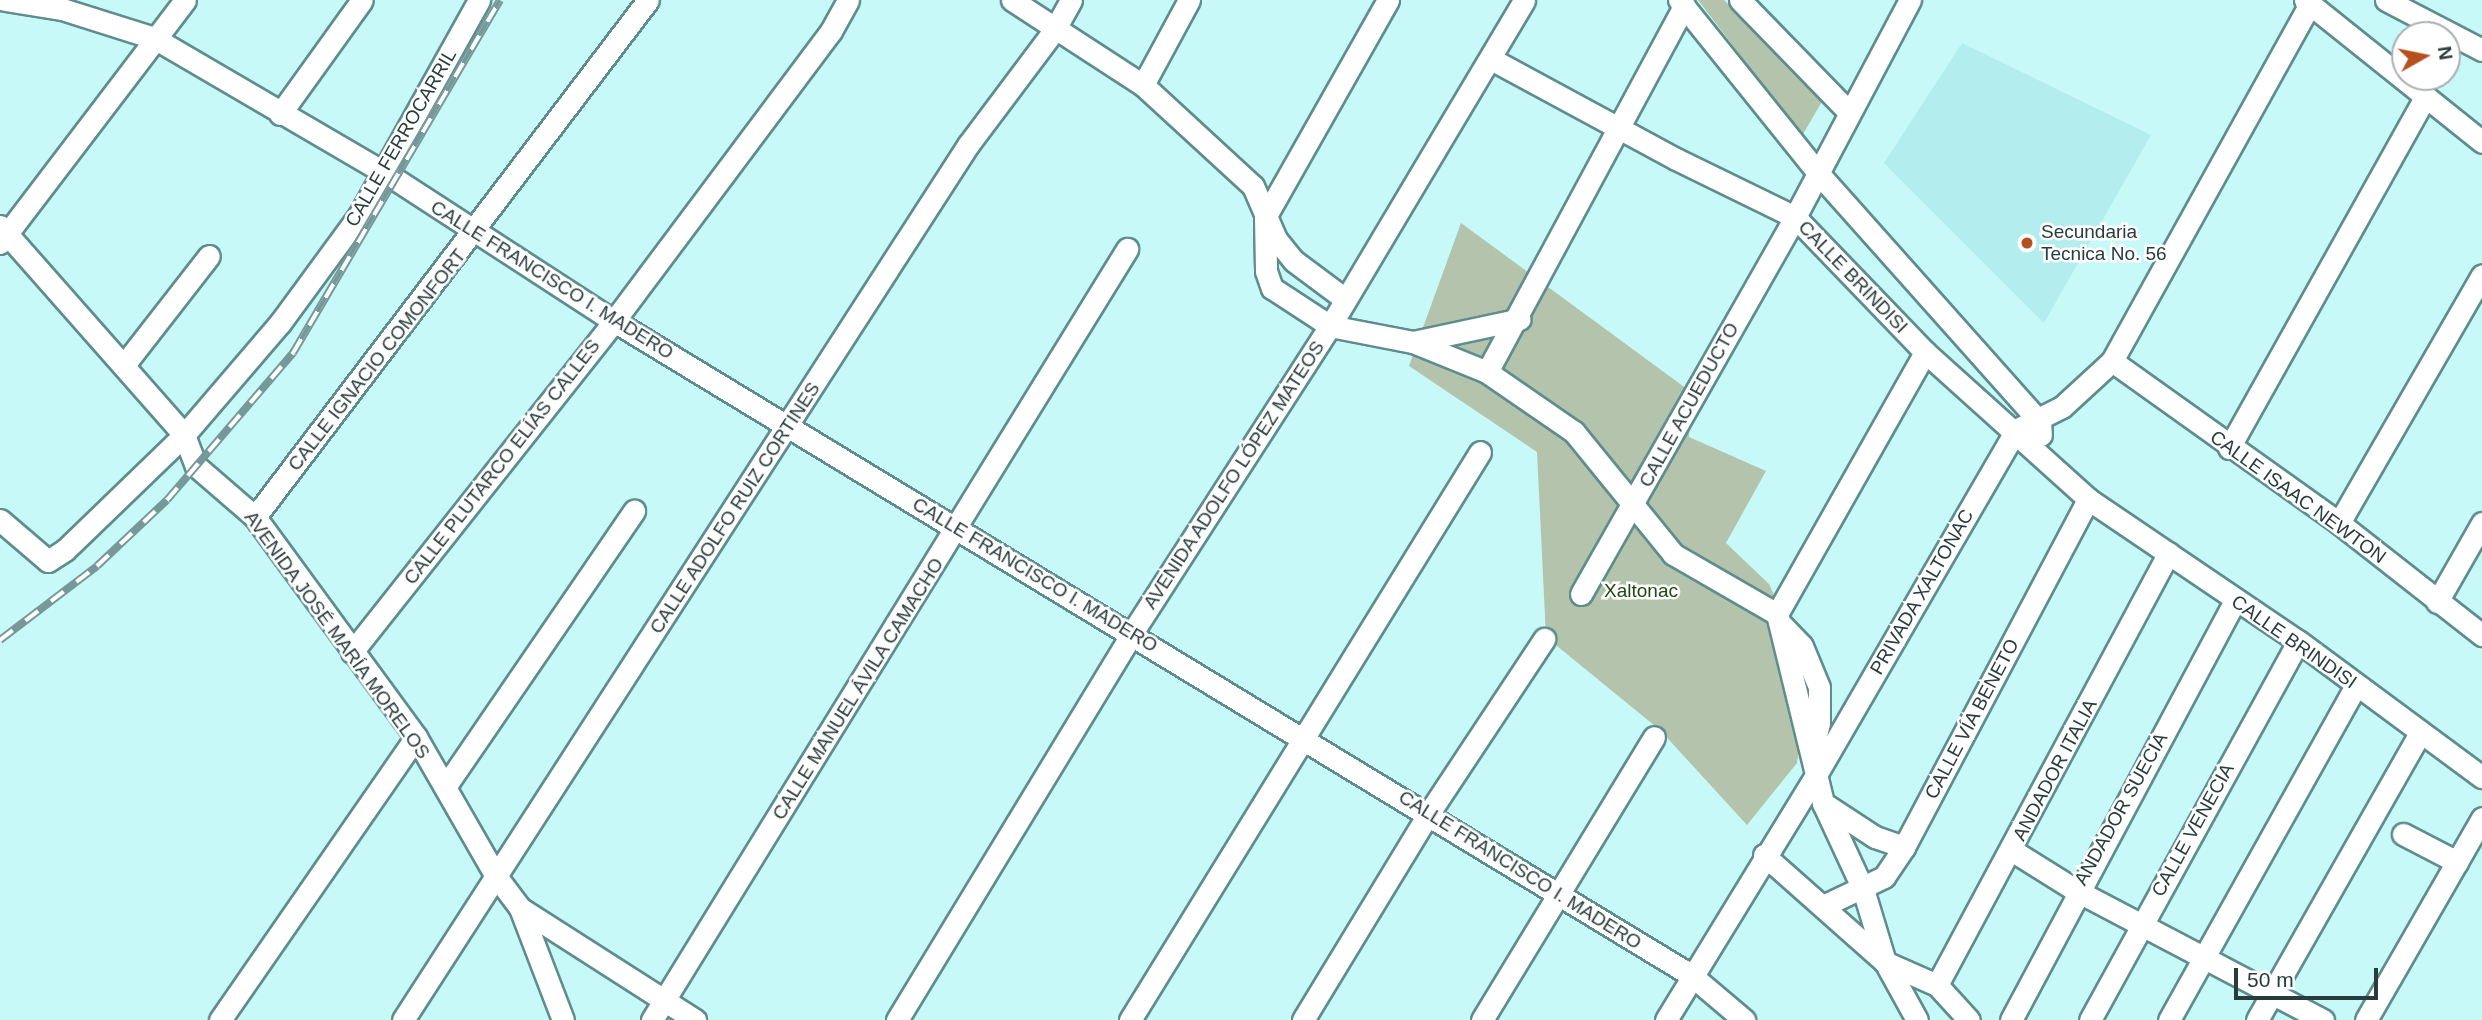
<!DOCTYPE html>
<meta charset="utf-8">
<style>
body{margin:0}
#map{position:relative;width:2482px;height:1020px;overflow:hidden;background:#c8f9f9;font-family:Arial,sans-serif}
div>[style]{position:absolute}
.built>*{inset:0;background:#b3edee}
.green>*{inset:0;background:#b3c3ac}
.roads{filter:drop-shadow(2px 0 #5f8d8e) drop-shadow(-2px 0 #5f8d8e) drop-shadow(0 2px #5f8d8e) drop-shadow(0 -2px #5f8d8e)}
.minor>*{height:21px;margin:-10.5px;padding:0 10.5px;transform-origin:10.5px;border-radius:10.5px;background:#fff}
.rail>*{height:8px;margin-top:-4px;transform-origin:0;background:repeating-linear-gradient(90deg,#fff 0 16px,#779899 0 32px);box-sizing:border-box;border-block:2px solid #779899}
.dots>*{width:19px;height:19px;translate:-50% -50%;box-sizing:border-box;border:4px solid #fff;border-radius:50%}
span{translate:-50% -50%;white-space:nowrap;text-align:center;line-height:1.15;-webkit-text-stroke:5px #fff;paint-order:stroke}
.street-label{font-size:19px;color:#293c3d}
.poi-label{font-size:19px;color:#293c3d}
.left{translate:0 -50%;text-align:left}
.park-label{font-size:19px;color:#254415}
.north{position:absolute;left:2391px;top:21px;width:70px;height:70px;box-sizing:border-box;background:#fff;border:2px solid #a9b1b1;border-radius:50%;rotate:81deg;font-size:19px;font-weight:700;line-height:28px;text-align:center;color:#293c3d}
.north::after{content:'';display:block;margin:auto;width:24px;height:32px;background:#b6511f;clip-path:polygon(50% 0,100% 100%,50% 72%,0 100%)}
.scale{position:absolute;left:2234px;top:968px;width:144px;height:32px;box-sizing:border-box;border:4px solid #293c3d;border-top:0;padding-left:9px;font-size:21px;line-height:24px;white-space:nowrap;color:#293c3d;-webkit-text-stroke:5px #fff;paint-order:stroke}
</style>
<div id="map">
<div class="built">
<div style="clip-path:polygon(1962px 43px,2151px 135px,2044px 323px,1884px 163px)"></div>
</div>
<div class="green">
<div style="clip-path:polygon(1698px 0,1724px 0,1824px 98px,1802px 136px)"></div>
<div style="clip-path:polygon(1461px 223px,1691px 392px,1689px 437px,1766px 471px,1726px 543px,1769px 584px,1810px 677px,1797px 763px,1747px 825px,1660px 730px,1546px 637px,1537px 452px,1409px 366px)"></div>
</div>
<div class="roads">
<div class="minor">
<div style="left:5px;top:0;width:58px;rotate:9deg"></div>
<div style="left:62px;top:9px;width:96px;rotate:17.5deg"></div>
<div style="left:154px;top:38px;width:279px;rotate:30.3deg"></div>
<div style="left:395px;top:179px;width:261px;rotate:33deg"></div>
<div style="left:614px;top:321px;width:1260px;rotate:31.27deg"></div>
<div style="left:1691px;top:975px;width:70px;rotate:40.3deg"></div>
<div style="left:1012px;top:0;width:156px;rotate:33deg"></div>
<div style="left:1143px;top:85px;width:149px;rotate:42.6deg"></div>
<div style="left:1253px;top:186px;width:58px;rotate:66.5deg"></div>
<div style="left:1276px;top:239px;width:28px;rotate:51deg"></div>
<div style="left:1294px;top:261px;width:64px;rotate:36.7deg"></div>
<div style="left:1388px;top:0;width:249px;rotate:119.5deg"></div>
<div style="left:1265px;top:217px;width:54px;rotate:88.9deg"></div>
<div style="left:1266px;top:271px;width:18px;rotate:71deg"></div>
<div style="left:1272px;top:288px;width:69px;rotate:33.2deg"></div>
<div style="left:1330px;top:326px;width:85px;rotate:10.9deg"></div>
<div style="left:1413px;top:342px;width:80px;rotate:22.1deg"></div>
<div style="left:1487px;top:372px;width:106px;rotate:34.6deg"></div>
<div style="left:1574px;top:432px;width:157px;rotate:50.9deg"></div>
<div style="left:1673px;top:554px;width:120px;rotate:30deg"></div>
<div style="left:1777px;top:614px;width:195px;rotate:76.3deg"></div>
<div style="left:1823px;top:803px;width:95px;rotate:65.1deg"></div>
<div style="left:1863px;top:889px;width:76px;rotate:73.2deg"></div>
<div style="left:1885px;top:962px;width:66px;rotate:61.1deg"></div>
<div style="left:1679px;top:0;width:222px;rotate:51.2deg"></div>
<div style="left:1818px;top:173px;width:334px;rotate:48.3deg"></div>
<div style="left:2040px;top:422px;width:13px;rotate:86deg"></div>
<div style="left:1740px;top:0;width:156px;rotate:45.8deg"></div>
<div style="left:2305px;top:0;width:227px;rotate:38.7deg"></div>
<div style="left:2386px;top:0;width:108px;rotate:27.5deg"></div>
<div style="left:1491px;top:59px;width:210px;rotate:28.4deg"></div>
<div style="left:1676px;top:159px;width:132px;rotate:26deg"></div>
<div style="left:1795px;top:217px;width:187px;rotate:46.1deg"></div>
<div style="left:1925px;top:352px;width:219px;rotate:42deg"></div>
<div style="left:2088px;top:499px;width:254px;rotate:34.1deg"></div>
<div style="left:2298px;top:641px;width:229px;rotate:36.5deg"></div>
<div style="left:1143px;top:85px;width:97px;rotate:-61.6deg"></div>
<div style="left:280px;top:114px;width:140px;rotate:-54.3deg"></div>
<div style="left:0;top:226px;width:278px;rotate:48.6deg"></div>
<div style="left:184px;top:435px;width:33px;rotate:69deg"></div>
<div style="left:196px;top:466px;width:78px;rotate:40.8deg"></div>
<div style="left:255px;top:517px;width:273px;rotate:53.8deg"></div>
<div style="left:416px;top:737px;width:160px;rotate:60.1deg"></div>
<div style="left:496px;top:876px;width:40px;rotate:53deg"></div>
<div style="left:520px;top:908px;width:120px;rotate:69deg"></div>
<div style="left:0;top:243px;width:305px;rotate:-52.7deg"></div>
<div style="left:1413px;top:342px;width:109px;rotate:-12.1deg"></div>
<div style="left:2112px;top:361px;width:279px;rotate:35.5deg"></div>
<div style="left:2339px;top:523px;width:182px;rotate:38.1deg"></div>
<div style="left:124px;top:365px;width:138px;rotate:-52.1deg"></div>
<div style="left:1487px;top:372px;width:416px;rotate:-61.7deg"></div>
<div style="left:2229px;top:448px;width:400px;rotate:-60.8deg"></div>
<div style="left:255px;top:517px;width:649px;rotate:-52.76deg"></div>
<div style="left:0;top:520px;width:63px;rotate:40.5deg"></div>
<div style="left:48px;top:561px;width:20px;rotate:-33deg"></div>
<div style="left:65px;top:550px;width:165px;rotate:-44deg"></div>
<div style="left:184px;top:435px;width:148px;rotate:-49.4deg"></div>
<div style="left:280px;top:323px;width:135px;rotate:-53.7deg"></div>
<div style="left:360px;top:214px;width:245px;rotate:-60.9deg"></div>
<div style="left:2339px;top:523px;width:286px;rotate:-60deg"></div>
<div style="left:1581px;top:594px;width:434px;rotate:-60.4deg"></div>
<div style="left:1795px;top:217px;width:246px;rotate:-62.1deg"></div>
<div style="left:2437px;top:602px;width:91px;rotate:-60.3deg"></div>
<div style="left:1777px;top:614px;width:301px;rotate:-60.5deg"></div>
<div style="left:1779px;top:622px;width:33px;rotate:46deg"></div>
<div style="left:1802px;top:646px;width:44px;rotate:67.5deg"></div>
<div style="left:1819px;top:687px;width:36px;rotate:90deg"></div>
<div style="left:1819px;top:723px;width:29px;rotate:104deg"></div>
<div style="left:352px;top:652px;width:422px;rotate:-51.6deg"></div>
<div style="left:614px;top:321px;width:362px;rotate:-53.2deg"></div>
<div style="left:831px;top:31px;width:35px;rotate:-61deg"></div>
<div style="left:445px;top:787px;width:335px;rotate:-55.6deg"></div>
<div style="left:1823px;top:803px;width:62px;rotate:33.2deg"></div>
<div style="left:1875px;top:837px;width:31px;rotate:19deg"></div>
<div style="left:2403px;top:834px;width:61px;rotate:27.4deg"></div>
<div style="left:2013px;top:851px;width:75px;rotate:32deg"></div>
<div style="left:2077px;top:891px;width:278px;rotate:27.7deg"></div>
<div style="left:1764px;top:855px;width:162px;rotate:41.5deg"></div>
<div style="left:1885px;top:962px;width:57px;rotate:23.9deg"></div>
<div style="left:1937px;top:985px;width:47px;rotate:47.6deg"></div>
<div style="left:1823px;top:906px;width:68px;rotate:-25.4deg"></div>
<div style="left:1884px;top:877px;width:36px;rotate:-56deg"></div>
<div style="left:1904px;top:847px;width:394px;rotate:-62.1deg"></div>
<div style="left:520px;top:908px;width:208px;rotate:32.6deg"></div>
<div style="left:1937px;top:985px;width:490px;rotate:-61.8deg"></div>
<div style="left:220px;top:1020px;width:344px;rotate:-55.3deg"></div>
<div style="left:403px;top:1020px;width:1042px;rotate:-57.15deg"></div>
<div style="left:968px;top:145px;width:145px;rotate:-53.1deg"></div>
<div style="left:1055px;top:29px;width:33px;rotate:-61deg"></div>
<div style="left:652px;top:1020px;width:906px;rotate:-58.36deg"></div>
<div style="left:897px;top:1020px;width:453px;rotate:-58.7deg"></div>
<div style="left:1132px;top:633px;width:365px;rotate:-57.2deg"></div>
<div style="left:1330px;top:326px;width:379px;rotate:-59.2deg"></div>
<div style="left:1130px;top:1020px;width:667px;rotate:-58.36deg"></div>
<div style="left:1303px;top:1020px;width:242px;rotate:-58.7deg"></div>
<div style="left:1429px;top:813px;width:209px;rotate:-56.5deg"></div>
<div style="left:1482px;top:1020px;width:331px;rotate:-58.7deg"></div>
<div style="left:1666px;top:1020px;width:287px;rotate:-58.5deg"></div>
<div style="left:1816px;top:775px;width:399px;rotate:-59.9deg"></div>
<div style="left:2016px;top:430px;width:51px;rotate:-26.6deg"></div>
<div style="left:2062px;top:407px;width:68px;rotate:-42.6deg"></div>
<div style="left:2112px;top:361px;width:407px;rotate:-61deg"></div>
<div style="left:2011px;top:1020px;width:476px;rotate:-61.9deg"></div>
<div style="left:2090px;top:1020px;width:432px;rotate:-61.2deg"></div>
<div style="left:2169px;top:1020px;width:384px;rotate:-60.8deg"></div>
<div style="left:2257px;top:1020px;width:328px;rotate:-60.4deg"></div>
<div style="left:2366px;top:1020px;width:233px;rotate:-60.1deg"></div>
</div>
</div>
<div class="rail">
<div style="left:0;top:640px;width:122px;rotate:-37.3deg"></div>
<div style="left:97px;top:566px;width:96px;rotate:-43.3deg"></div>
<div style="left:167px;top:500px;width:194px;rotate:-49.4deg"></div>
<div style="left:293px;top:353px;width:409px;rotate:-59.6deg"></div>
</div>
<div class="dots">
<div style="left:2027px;top:243px;background:#b6511f"></div>
</div>
<div class="street-label">
<span style="left:401px;top:138px;rotate:-60deg">CALLE FERROCARRIL</span>
<span style="left:1853px;top:277px;rotate:46deg">CALLE BRINDISI</span>
<span style="left:552px;top:280px;rotate:32deg">CALLE FRANCISCO I. MADERO</span>
<span style="left:377px;top:360px;rotate:-52deg">CALLE IGNACIO COMONFORT</span>
<span style="left:1689px;top:405px;rotate:-61deg">CALLE ACUEDUCTO</span>
<span style="left:502px;top:462px;rotate:-52deg">CALLE PLUTARCO ELÍAS CALLES</span>
<span style="left:1234px;top:475px;rotate:-57deg">AVENIDA ADOLFO LÓPEZ MATEOS</span>
<span style="left:2298px;top:497px;rotate:36deg">CALLE ISAAC NEWTON</span>
<span style="left:735px;top:508px;rotate:-57deg">CALLE ADOLFO RUIZ CORTINES</span>
<span style="left:1035px;top:575px;rotate:31deg">CALLE FRANCISCO I. MADERO</span>
<span style="left:1922px;top:592px;rotate:-60deg">PRIVADA XALTONAC</span>
<span style="left:337px;top:635px;rotate:54deg">AVENIDA JOSÉ MARÍA MORELOS</span>
<span style="left:2294px;top:642px;rotate:35deg">CALLE BRINDISI</span>
<span style="left:858px;top:689px;rotate:-58deg">CALLE MANUEL ÁVILA CAMACHO</span>
<span style="left:1972px;top:719px;rotate:-62deg">CALLE VÍA BENETO</span>
<span style="left:2055px;top:770px;rotate:-62deg">ANDADOR ITALIA</span>
<span style="left:2121px;top:809px;rotate:-61deg">ANDADOR SUECIA</span>
<span style="left:2193px;top:830px;rotate:-61deg">CALLE VENECIA</span>
<span style="left:1520px;top:870px;rotate:32deg">CALLE FRANCISCO I. MADERO</span>
</div>
<div class="poi-label">
<span class="left" style="left:2041px;top:243px">Secundaria<br>Tecnica No. 56</span>
</div>
<div class="park-label">
<span style="left:1641px;top:591px">Xaltonac</span>
</div>
<div class="north">N</div>
<div class="scale">50 m</div>
</div>
